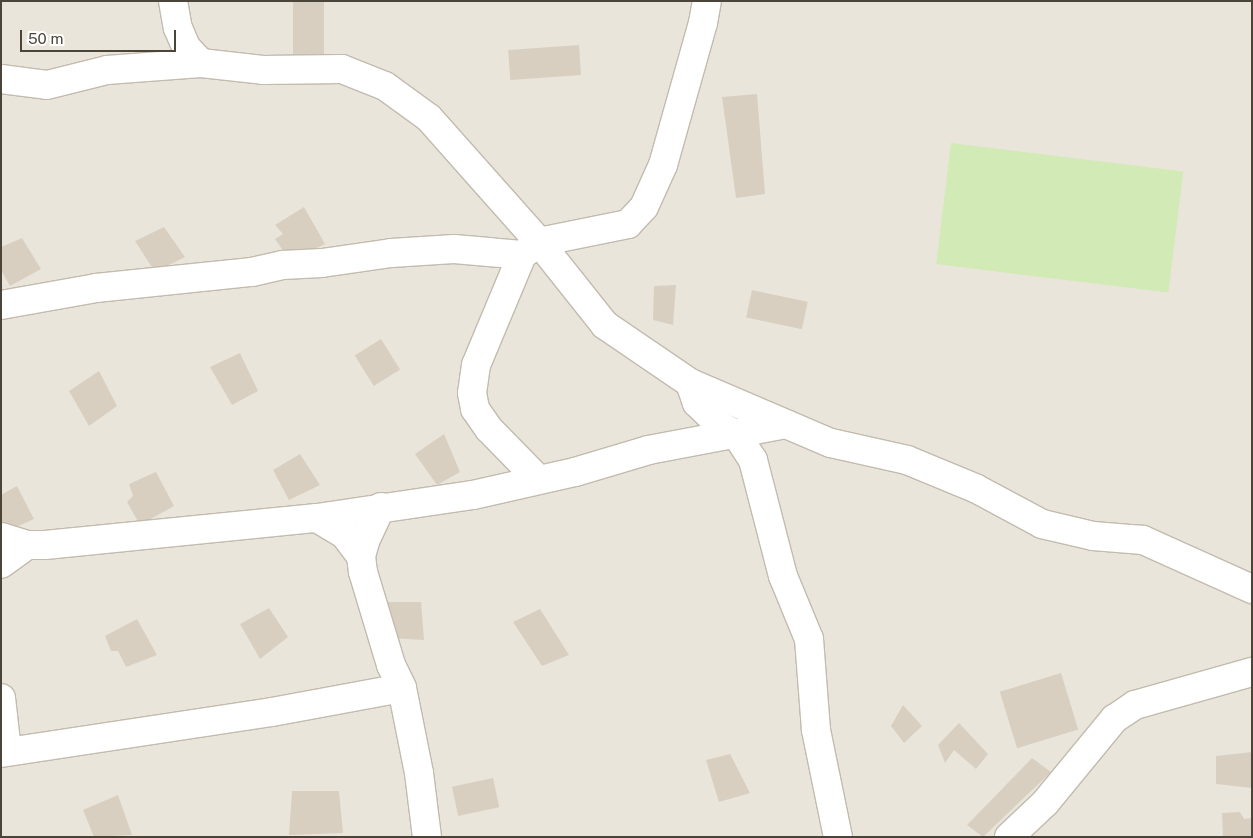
<!DOCTYPE html>
<style>
body{margin:0}
#map{position:relative;width:1253px;height:838px;overflow:hidden;background:#f6f3ec;font-family:"Public Sans",sans-serif}
div>[style]{position:absolute}
.residential>*{inset:0;background:#eae5da;transform-origin:0 0}
.green>*{inset:0;background:#d2eab5;transform-origin:0 0}
.building>*{inset:0;background:#d8cfc1;transform-origin:0 0}
.roads{filter:drop-shadow(1px 0 #c2bbae) drop-shadow(-1px 0 #c2bbae) drop-shadow(0 1px #c2bbae) drop-shadow(0 -1px #c2bbae)}
.minor>*{height:28px;margin:-14px;padding:0 14px;transform-origin:14px;border-radius:14px;background:#fff}
span{translate:-50% -50%;white-space:nowrap;text-align:center;line-height:1.15;-webkit-text-stroke:4px #fff;paint-order:stroke}
.frame{position:absolute;inset:0;border:2px solid #4b4439;pointer-events:none}
.scale{position:absolute;left:20px;top:30px;width:156px;height:22px;box-sizing:border-box;border:2px solid #4b4439;border-top:0;padding-left:6px;font-size:15px;line-height:18px;white-space:nowrap;color:#4b4439;-webkit-text-stroke:4px #fff;paint-order:stroke}
</style>
<div id="map">
<div class="residential">
<div style="left:1px;top:1px;width:1251px;height:836px"></div>
</div>
<div class="green">
<div style="left:951px;top:143px;width:234px;height:122px;rotate:7deg"></div>
</div>
<div class="building">
<div style="left:293px;top:1px;width:31px;height:57px"></div>
<div style="left:579px;top:45px;width:30px;height:71px;rotate:86deg"></div>
<div style="clip-path:polygon(757px 94px,765px 194px,736px 198px,722px 97px)"></div>
<div style="clip-path:polygon(304px 207px,325px 244px,290px 261px,275px 239px,283px 234px,275px 225px)"></div>
<div style="clip-path:polygon(164px 227px,185px 257px,155px 272px,135px 241px)"></div>
<div style="clip-path:polygon(22px 238px,41px 269px,10px 286px,1px 270px,1px 247px)"></div>
<div style="clip-path:polygon(676px 285px,673px 325px,653px 320px,654px 286px)"></div>
<div style="left:752px;top:290px;width:57px;height:28px;rotate:12deg"></div>
<div style="left:381px;top:339px;width:36px;height:31px;rotate:58deg"></div>
<div style="clip-path:polygon(240px 353px,258px 391px,232px 405px,210px 367px)"></div>
<div style="clip-path:polygon(99px 371px,117px 406px,89px 426px,69px 391px)"></div>
<div style="clip-path:polygon(444px 434px,460px 472px,437px 485px,415px 454px)"></div>
<div style="clip-path:polygon(300px 454px,320px 485px,289px 500px,273px 470px)"></div>
<div style="clip-path:polygon(156px 472px,174px 506px,140px 525px,127px 502px,133px 496px,129px 484px)"></div>
<div style="clip-path:polygon(17px 486px,34px 519px,5px 532px,1px 525px,1px 495px)"></div>
<div style="clip-path:polygon(386px 602px,421px 602px,424px 640px,389px 638px)"></div>
<div style="clip-path:polygon(269px 608px,288px 637px,260px 659px,240px 624px)"></div>
<div style="clip-path:polygon(540px 609px,569px 655px,542px 666px,513px 622px)"></div>
<div style="clip-path:polygon(137px 619px,157px 655px,126px 667px,118px 651px,111px 651px,105px 636px)"></div>
<div style="left:1061px;top:673px;width:59px;height:64px;rotate:73deg"></div>
<div style="clip-path:polygon(903px 705px,922px 726px,904px 743px,891px 726px)"></div>
<div style="clip-path:polygon(959px 723px,988px 754px,976px 769px,954px 750px,945px 763px,938px 745px)"></div>
<div style="clip-path:polygon(1252px 752px,1252px 788px,1216px 784px,1216px 756px)"></div>
<div style="clip-path:polygon(730px 754px,750px 793px,719px 802px,706px 760px)"></div>
<div style="clip-path:polygon(1032px 758px,1051px 772px,983px 837px,967px 825px)"></div>
<div style="left:493px;top:778px;width:30px;height:42px;rotate:78deg"></div>
<div style="clip-path:polygon(292px 791px,339px 791px,343px 833px,289px 835px)"></div>
<div style="clip-path:polygon(118px 795px,132px 835px,94px 837px,83px 810px)"></div>
<div style="clip-path:polygon(1240px 812px,1244px 819px,1252px 818px,1252px 837px,1223px 837px,1222px 813px)"></div>
</div>
<div class="roads">
<div class="minor">
<div style="left:173px;top:1px;width:27px;rotate:80deg"></div>
<div style="left:178px;top:28px;width:21px;rotate:67deg"></div>
<div style="left:186px;top:47px;width:22px;rotate:47deg"></div>
<div style="left:1px;top:79px;width:46px;rotate:7.4deg"></div>
<div style="left:47px;top:85px;width:62px;rotate:-14deg"></div>
<div style="left:107px;top:70px;width:94px;rotate:-4.3deg"></div>
<div style="left:201px;top:63px;width:62px;rotate:6.4deg"></div>
<div style="left:263px;top:70px;width:79px;rotate:-0.7deg"></div>
<div style="left:342px;top:69px;width:46px;rotate:21.6deg"></div>
<div style="left:385px;top:86px;width:54px;rotate:36deg"></div>
<div style="left:429px;top:118px;width:166px;rotate:48.4deg"></div>
<div style="left:539px;top:242px;width:91px;rotate:-11.4deg"></div>
<div style="left:628px;top:224px;width:23px;rotate:-47deg"></div>
<div style="left:644px;top:207px;width:46px;rotate:-65.7deg"></div>
<div style="left:663px;top:165px;width:148px;rotate:-74.3deg"></div>
<div style="left:703px;top:23px;width:22px;rotate:-80deg"></div>
<div style="left:522px;top:255px;width:119px;rotate:112.7deg"></div>
<div style="left:476px;top:365px;width:28px;rotate:98deg"></div>
<div style="left:472px;top:393px;width:16px;rotate:79deg"></div>
<div style="left:475px;top:409px;width:24px;rotate:55deg"></div>
<div style="left:489px;top:429px;width:70px;rotate:45.6deg"></div>
<div style="left:1px;top:305px;width:97px;rotate:-10.1deg"></div>
<div style="left:96px;top:288px;width:157px;rotate:-5.9deg"></div>
<div style="left:252px;top:272px;width:32px;rotate:-13deg"></div>
<div style="left:283px;top:265px;width:39px;rotate:-3deg"></div>
<div style="left:322px;top:263px;width:70px;rotate:-8.2deg"></div>
<div style="left:391px;top:253px;width:63px;rotate:-3.6deg"></div>
<div style="left:454px;top:249px;width:68px;rotate:5deg"></div>
<div style="left:522px;top:255px;width:21px;rotate:-37deg"></div>
<div style="left:539px;top:242px;width:106px;rotate:51.5deg"></div>
<div style="left:605px;top:325px;width:103px;rotate:34.3deg"></div>
<div style="left:690px;top:383px;width:153px;rotate:23.1deg"></div>
<div style="left:831px;top:443px;width:78px;rotate:12.6deg"></div>
<div style="left:907px;top:460px;width:74px;rotate:22.4deg"></div>
<div style="left:975px;top:488px;width:76px;rotate:28.2deg"></div>
<div style="left:1042px;top:524px;width:52px;rotate:13.2deg"></div>
<div style="left:1093px;top:536px;width:50px;rotate:4.6deg"></div>
<div style="left:1143px;top:540px;width:120px;rotate:24.2deg"></div>
<div style="left:690px;top:383px;width:21px;rotate:71deg"></div>
<div style="left:697px;top:403px;width:35px;rotate:44deg"></div>
<div style="left:722px;top:427px;width:16px;rotate:27deg"></div>
<div style="left:736px;top:434px;width:31px;rotate:57deg"></div>
<div style="left:753px;top:460px;width:120px;rotate:75.5deg"></div>
<div style="left:783px;top:576px;width:68px;rotate:67.6deg"></div>
<div style="left:809px;top:639px;width:91px;rotate:85.6deg"></div>
<div style="left:816px;top:730px;width:109px;rotate:78.4deg"></div>
<div style="left:381px;top:507px;width:38px;rotate:115deg"></div>
<div style="left:365px;top:542px;width:15px;rotate:106deg"></div>
<div style="left:361px;top:556px;width:16px;rotate:83deg"></div>
<div style="left:363px;top:572px;width:97px;rotate:73.2deg"></div>
<div style="left:391px;top:665px;width:25px;rotate:64deg"></div>
<div style="left:402px;top:688px;width:87px;rotate:78.7deg"></div>
<div style="left:419px;top:773px;width:64px;rotate:82.9deg"></div>
<div style="left:317px;top:518px;width:33px;rotate:31deg"></div>
<div style="left:345px;top:535px;width:26px;rotate:53deg"></div>
<div style="left:1px;top:537px;width:27px;rotate:17deg"></div>
<div style="left:27px;top:545px;width:18px"></div>
<div style="left:45px;top:545px;width:273px;rotate:-5.7deg"></div>
<div style="left:317px;top:518px;width:158px;rotate:-8.4deg"></div>
<div style="left:473px;top:495px;width:105px;rotate:-12.7deg"></div>
<div style="left:575px;top:472px;width:77px;rotate:-16.6deg"></div>
<div style="left:649px;top:450px;width:139px;rotate:-10.7deg"></div>
<div style="left:1px;top:564px;width:32px;rotate:-36deg"></div>
<div style="left:1px;top:698px;width:53px;rotate:83.5deg"></div>
<div style="left:1px;top:753px;width:274px;rotate:-8.6deg"></div>
<div style="left:272px;top:712px;width:132px;rotate:-10.5deg"></div>
<div style="left:1009px;top:837px;width:50px;rotate:-43.4deg"></div>
<div style="left:1045px;top:803px;width:109px;rotate:-50.6deg"></div>
<div style="left:1114px;top:719px;width:25px;rotate:-34deg"></div>
<div style="left:1135px;top:705px;width:122px;rotate:-15.8deg"></div>
</div>
</div>
<div class="frame"></div>
<div class="scale">50 m</div>
</div>
